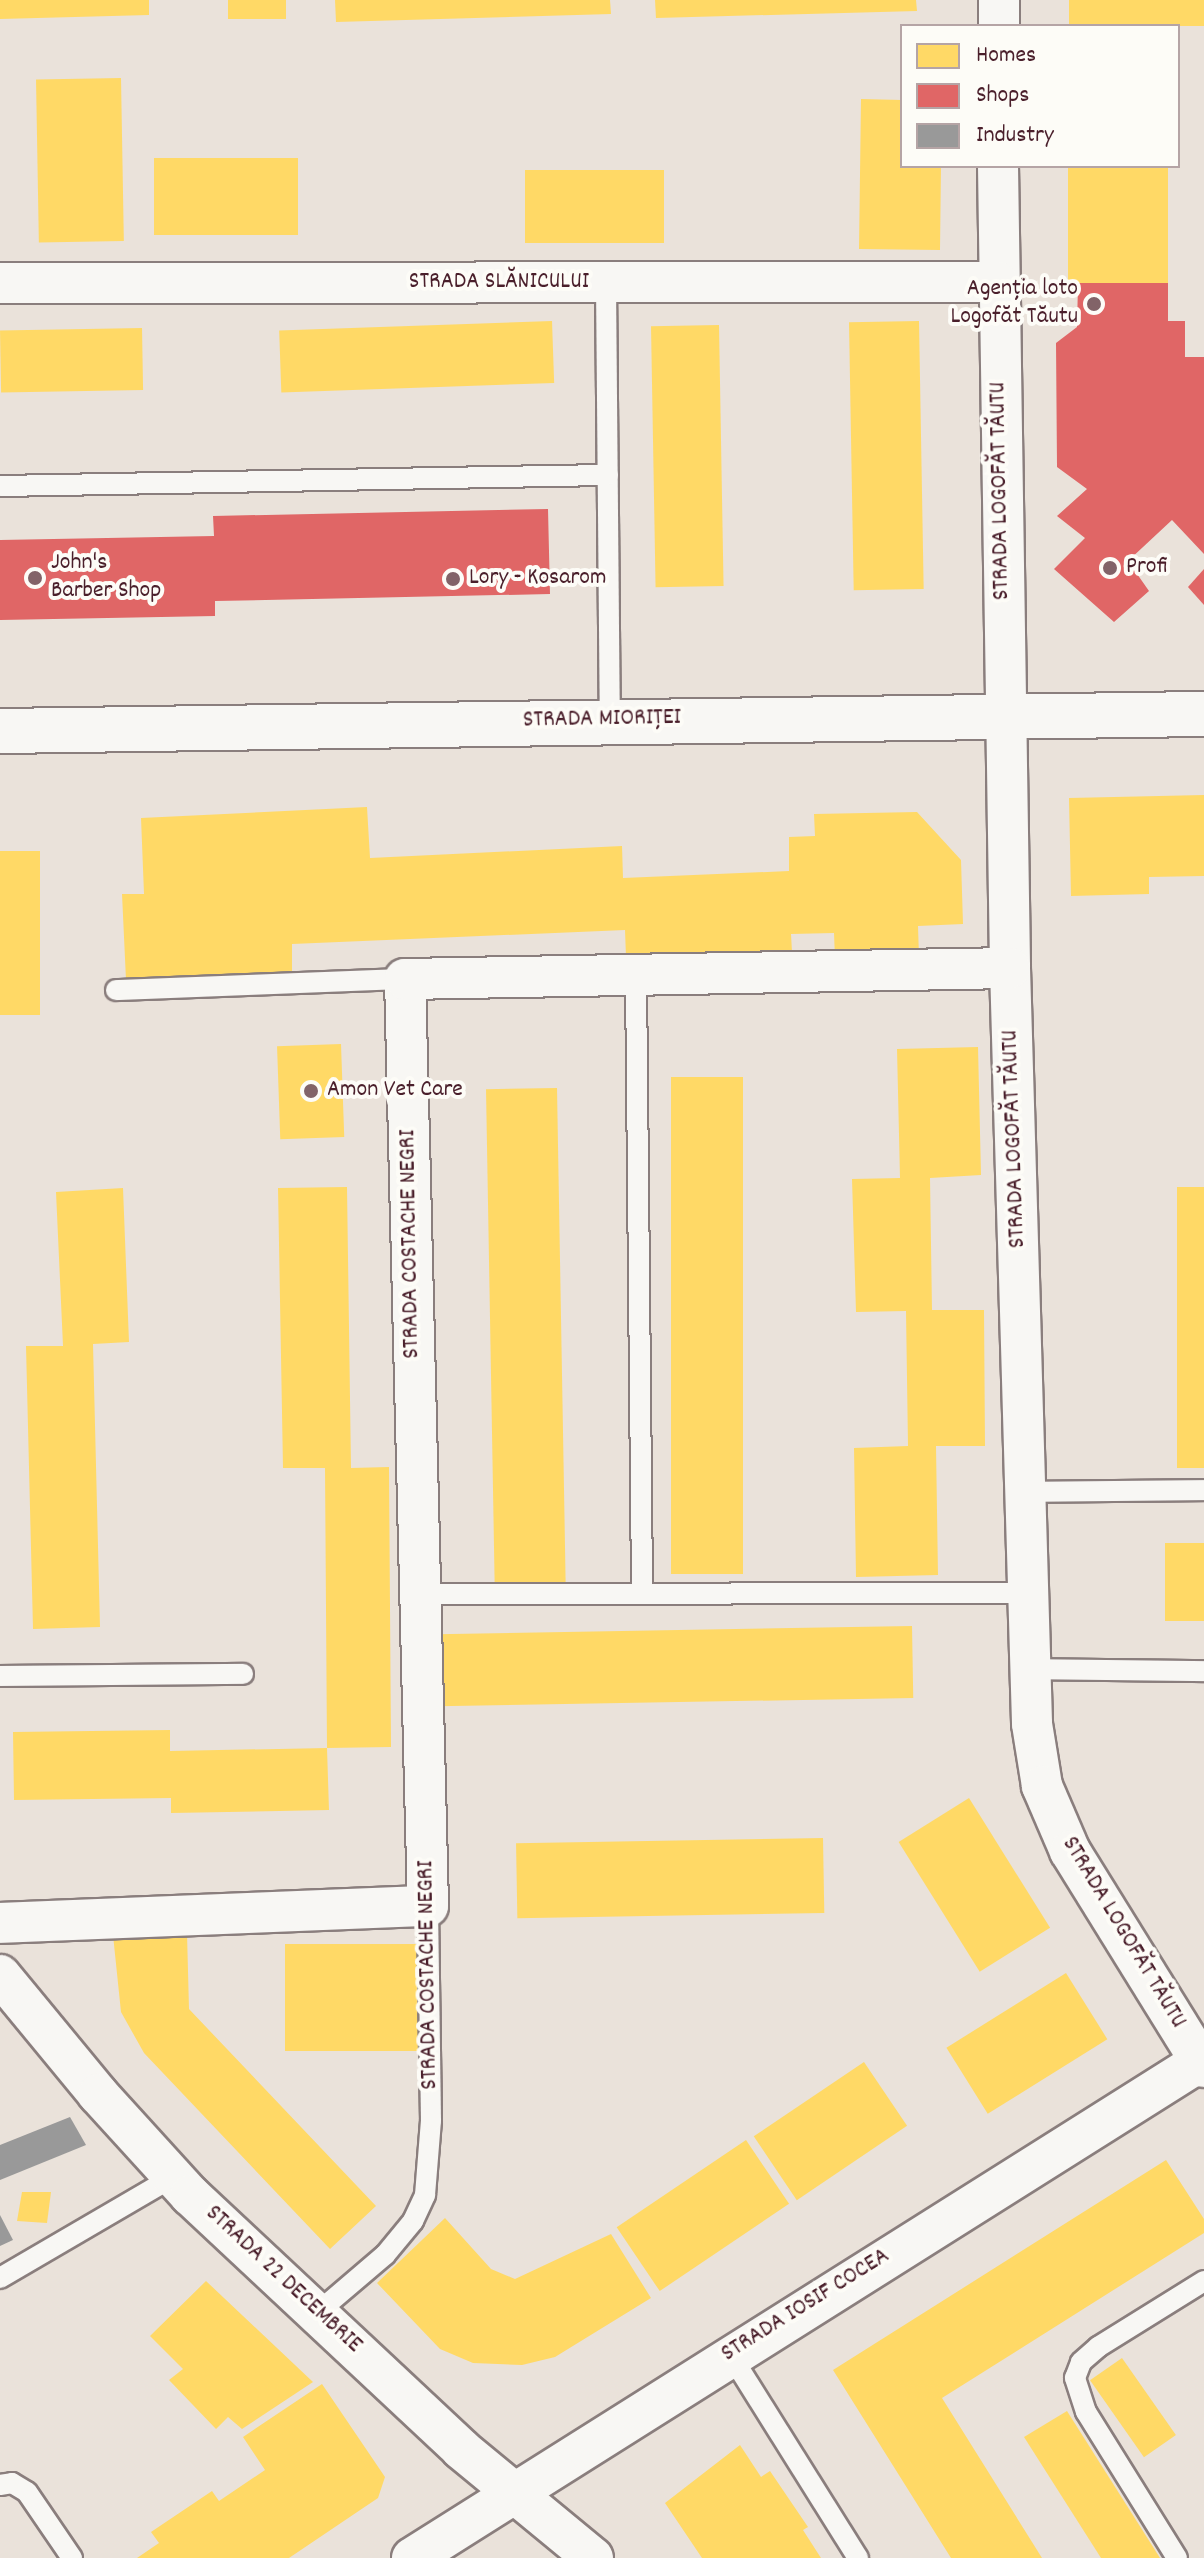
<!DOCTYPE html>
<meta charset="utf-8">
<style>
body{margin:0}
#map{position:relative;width:1204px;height:2558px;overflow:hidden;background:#eae2da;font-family:Dekko,sans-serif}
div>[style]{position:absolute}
.homes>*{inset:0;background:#ffd966;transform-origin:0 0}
.shops>*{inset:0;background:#e06666}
.industry>*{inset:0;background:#999}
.roads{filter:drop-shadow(2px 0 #8a7e7d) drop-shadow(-2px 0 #8a7e7d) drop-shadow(0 2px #8a7e7d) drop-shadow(0 -2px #8a7e7d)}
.lane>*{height:20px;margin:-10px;padding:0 10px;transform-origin:10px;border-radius:10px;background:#f8f7f4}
.street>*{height:40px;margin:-20px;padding:0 20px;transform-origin:20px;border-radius:20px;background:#f8f7f4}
.secondary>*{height:44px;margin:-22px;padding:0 22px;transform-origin:22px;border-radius:22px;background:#f8f7f4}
.dots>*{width:22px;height:22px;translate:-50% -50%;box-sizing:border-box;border:4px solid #fdfcf7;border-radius:50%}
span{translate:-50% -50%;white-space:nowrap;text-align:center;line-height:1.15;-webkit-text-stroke:8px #fdfcf7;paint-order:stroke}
.street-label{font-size:24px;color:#4a1f2b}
.poi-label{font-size:24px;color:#4a1f2b}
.right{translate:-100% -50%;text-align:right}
.left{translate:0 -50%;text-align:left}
.legend{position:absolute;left:900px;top:24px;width:280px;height:144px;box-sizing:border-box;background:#fdfcf7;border:2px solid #b5a4a5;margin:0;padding:10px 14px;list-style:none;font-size:24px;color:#4a1f2b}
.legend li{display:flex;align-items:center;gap:16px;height:40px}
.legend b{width:40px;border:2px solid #b5a4a5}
</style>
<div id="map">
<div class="homes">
<div style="clip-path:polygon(0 0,149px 0,149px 15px,0 19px)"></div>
<div style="left:228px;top:0;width:58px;height:19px"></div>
<div style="clip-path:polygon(335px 0,610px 0,611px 14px,336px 22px)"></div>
<div style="clip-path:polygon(655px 0,916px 0,917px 11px,656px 18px)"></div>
<div style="left:1069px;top:0;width:135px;height:26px"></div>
<div style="left:121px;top:78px;width:163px;height:85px;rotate:89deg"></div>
<div style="clip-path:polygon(861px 99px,902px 100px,902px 166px,941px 166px,940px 250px,859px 249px)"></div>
<div style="left:298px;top:158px;width:77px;height:144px;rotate:90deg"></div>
<div style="left:1068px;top:166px;width:100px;height:117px"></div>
<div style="left:664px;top:170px;width:73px;height:139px;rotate:90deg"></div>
<div style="left:552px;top:321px;width:62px;height:273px;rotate:88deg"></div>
<div style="left:919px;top:321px;width:268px;height:70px;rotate:89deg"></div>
<div style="left:719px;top:325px;width:261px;height:68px;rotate:89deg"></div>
<div style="left:142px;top:328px;width:62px;height:142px;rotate:89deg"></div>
<div style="clip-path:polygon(1204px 795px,1204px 876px,1149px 877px,1149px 894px,1071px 896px,1069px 798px)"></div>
<div style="clip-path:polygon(367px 807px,370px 858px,622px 846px,623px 878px,789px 871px,789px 837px,815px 836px,814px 814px,917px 812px,961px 860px,963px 924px,918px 926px,919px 957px,835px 959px,834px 933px,791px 934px,792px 952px,626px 957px,625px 930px,292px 944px,292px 973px,126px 980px,122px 894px,144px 894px,141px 818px)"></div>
<div style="left:0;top:851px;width:40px;height:164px"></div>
<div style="left:341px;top:1044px;width:93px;height:64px;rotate:88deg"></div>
<div style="clip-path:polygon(978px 1047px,981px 1175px,930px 1178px,932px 1310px,984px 1310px,985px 1446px,936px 1446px,938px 1575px,856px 1577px,854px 1448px,908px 1446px,906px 1311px,856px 1312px,852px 1179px,900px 1178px,897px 1049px)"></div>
<div style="left:743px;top:1077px;width:497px;height:72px;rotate:90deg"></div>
<div style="left:557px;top:1088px;width:494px;height:71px;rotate:89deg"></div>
<div style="clip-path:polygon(347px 1187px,351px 1468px,389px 1467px,391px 1747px,327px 1748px,325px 1468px,283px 1468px,278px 1188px)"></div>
<div style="left:1204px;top:1187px;width:281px;height:27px;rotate:90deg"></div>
<div style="clip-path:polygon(123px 1188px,129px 1342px,93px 1344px,100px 1627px,33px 1629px,26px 1346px,63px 1346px,56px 1192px)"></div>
<div style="left:1165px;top:1543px;width:39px;height:78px"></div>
<div style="left:912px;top:1626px;width:72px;height:476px;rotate:89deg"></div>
<div style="clip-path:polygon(170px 1730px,170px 1751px,327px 1748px,329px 1810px,171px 1813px,171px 1798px,14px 1800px,13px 1732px)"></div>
<div style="left:969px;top:1798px;width:153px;height:83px;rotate:58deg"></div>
<div style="left:823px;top:1838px;width:75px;height:307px;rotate:89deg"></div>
<div style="clip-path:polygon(187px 1933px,189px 2009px,376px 2206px,330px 2249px,144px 2053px,121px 2012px,113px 1935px)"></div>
<div style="left:427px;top:1944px;width:107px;height:142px;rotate:90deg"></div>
<div style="left:1066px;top:1973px;width:78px;height:141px;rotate:58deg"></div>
<div style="left:864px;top:2062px;width:77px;height:133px;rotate:56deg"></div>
<div style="left:746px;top:2140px;width:77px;height:156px;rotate:56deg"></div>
<div style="clip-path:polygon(1166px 2160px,1204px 2219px,1204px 2233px,942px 2398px,1042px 2558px,951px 2558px,833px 2370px)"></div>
<div style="clip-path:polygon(22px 2192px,51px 2192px,47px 2223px,17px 2221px)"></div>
<div style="clip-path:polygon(445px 2218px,491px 2269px,515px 2279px,611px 2234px,651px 2298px,555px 2357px,522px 2365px,473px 2363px,440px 2349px,377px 2283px)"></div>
<div style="clip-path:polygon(206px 2281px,313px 2382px,242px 2429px,228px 2417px,216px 2429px,169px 2380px,183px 2369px,150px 2336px)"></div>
<div style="left:1122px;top:2358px;width:94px;height:39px;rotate:55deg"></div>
<div style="clip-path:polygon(322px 2384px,385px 2477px,378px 2498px,289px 2558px,137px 2558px,159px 2543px,151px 2532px,212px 2491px,219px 2501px,265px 2470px,243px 2437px)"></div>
<div style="clip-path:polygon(1067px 2411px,1160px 2558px,1101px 2558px,1024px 2437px)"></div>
<div style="clip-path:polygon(740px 2445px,761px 2477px,770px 2471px,808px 2527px,803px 2530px,821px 2558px,702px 2558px,665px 2503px)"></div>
</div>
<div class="shops">
<div style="clip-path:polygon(1078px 283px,1168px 283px,1168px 321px,1185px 321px,1185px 357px,1204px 357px,1204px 554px,1172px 520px,1128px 561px,1149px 591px,1114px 622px,1054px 569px,1085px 538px,1057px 516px,1087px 489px,1057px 467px,1056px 343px,1077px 327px)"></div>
<div style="clip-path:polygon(548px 509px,550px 594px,215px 601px,215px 616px,0 620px,0 540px,214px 536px,213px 516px)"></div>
<div style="clip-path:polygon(1204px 569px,1204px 605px,1188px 587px)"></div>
</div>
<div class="industry">
<div style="clip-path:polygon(70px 2117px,86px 2145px,0 2180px,0 2145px)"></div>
<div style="clip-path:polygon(0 2215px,13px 2240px,0 2246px)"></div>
</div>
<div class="roads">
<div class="lane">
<div style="left:606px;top:283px;width:437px;rotate:89.5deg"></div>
<div style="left:0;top:486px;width:608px;rotate:-1.04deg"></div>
<div style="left:636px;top:975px;width:619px;rotate:89.44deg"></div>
<div style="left:116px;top:990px;width:289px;rotate:-2.2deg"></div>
<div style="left:1024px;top:1492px;width:180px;rotate:-0.6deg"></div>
<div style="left:417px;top:1594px;width:610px;rotate:-0.09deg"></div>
<div style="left:1030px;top:1669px;width:174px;rotate:0.7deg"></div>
<div style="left:0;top:1676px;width:243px;rotate:-0.5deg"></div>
<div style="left:0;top:2278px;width:200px;rotate:-30.3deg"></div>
<div style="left:318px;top:2312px;width:88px;rotate:-40.4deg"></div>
<div style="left:385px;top:2255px;width:44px;rotate:-50.5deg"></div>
<div style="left:413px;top:2221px;width:29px;rotate:-65deg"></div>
<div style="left:425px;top:2195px;width:74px;rotate:-85.4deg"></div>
<div style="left:431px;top:2121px;width:215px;rotate:-90.8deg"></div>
<div style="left:730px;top:2354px;width:241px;rotate:57.9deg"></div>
<div style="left:0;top:2485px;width:12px;rotate:-9deg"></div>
<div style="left:12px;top:2483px;width:17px;rotate:31deg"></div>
<div style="left:27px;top:2492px;width:80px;rotate:55.7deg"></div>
<div style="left:1177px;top:2558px;width:172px;rotate:-121.9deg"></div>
<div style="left:1086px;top:2412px;width:36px;rotate:-108deg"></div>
<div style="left:1075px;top:2378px;width:17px;rotate:-69deg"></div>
<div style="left:1081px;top:2362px;width:23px;rotate:-41deg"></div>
<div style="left:1098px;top:2347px;width:125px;rotate:-31.9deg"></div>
</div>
<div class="street">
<div style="left:999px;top:26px;width:26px;rotate:-90deg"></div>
<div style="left:998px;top:166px;width:802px;rotate:89.14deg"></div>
<div style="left:1010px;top:968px;width:756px;rotate:88.33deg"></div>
<div style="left:1032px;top:1724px;width:63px;rotate:80.8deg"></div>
<div style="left:1042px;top:1786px;width:71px;rotate:66.7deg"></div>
<div style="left:1070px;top:1851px;width:254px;rotate:58.2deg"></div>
<div style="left:0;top:283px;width:997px;rotate:-0.06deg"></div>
<div style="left:0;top:1923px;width:428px;rotate:-2.3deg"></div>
<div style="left:428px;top:1906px;width:927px;rotate:-91.42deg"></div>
<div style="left:405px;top:979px;width:605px;rotate:-1.04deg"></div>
<div style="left:0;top:1975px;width:154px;rotate:50.5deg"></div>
<div style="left:98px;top:2094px;width:137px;rotate:47.7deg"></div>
<div style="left:190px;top:2195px;width:371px;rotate:43.1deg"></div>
<div style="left:461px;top:2449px;width:171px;rotate:39.5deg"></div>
<div style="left:412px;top:2558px;width:936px;rotate:-32.21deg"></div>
</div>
<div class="secondary">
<div style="left:0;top:731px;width:1204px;rotate:-0.81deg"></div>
</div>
</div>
<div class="dots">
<div style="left:1094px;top:304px;background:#826368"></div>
<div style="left:1110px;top:568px;background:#826368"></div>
<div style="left:35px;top:578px;background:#826368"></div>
<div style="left:453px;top:579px;background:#826368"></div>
<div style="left:311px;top:1091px;background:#826368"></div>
</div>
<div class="street-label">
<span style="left:499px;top:283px">STRADA SLĂNICULUI</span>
<span style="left:1001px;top:491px;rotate:-91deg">STRADA LOGOFĂT TĂUTU</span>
<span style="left:602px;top:720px;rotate:-1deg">STRADA MIORIȚEI</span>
<span style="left:1015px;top:1139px;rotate:-92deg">STRADA LOGOFĂT TĂUTU</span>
<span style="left:411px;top:1244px;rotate:-91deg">STRADA COSTACHE NEGRI</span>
<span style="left:1123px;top:1933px;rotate:59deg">STRADA LOGOFĂT TĂUTU</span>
<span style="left:429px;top:1975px;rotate:-91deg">STRADA COSTACHE NEGRI</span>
<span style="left:283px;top:2280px;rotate:43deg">STRADA 22 DECEMBRIE</span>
<span style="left:806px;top:2306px;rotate:-32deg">STRADA IOSIF COCEA</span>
</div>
<div class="poi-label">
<span class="right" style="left:1078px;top:304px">Agenția loto<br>Logofăt Tăutu</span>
<span class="left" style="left:51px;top:578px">John's<br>Barber Shop</span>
<span class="left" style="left:1126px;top:568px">Profi</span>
<span class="left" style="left:469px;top:579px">Lory - Kosarom</span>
<span class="left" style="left:327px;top:1091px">Amon Vet Care</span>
</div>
<ul class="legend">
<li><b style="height:22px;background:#ffd966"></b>Homes</li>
<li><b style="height:22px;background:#e06666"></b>Shops</li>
<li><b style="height:22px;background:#999"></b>Industry</li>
</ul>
</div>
